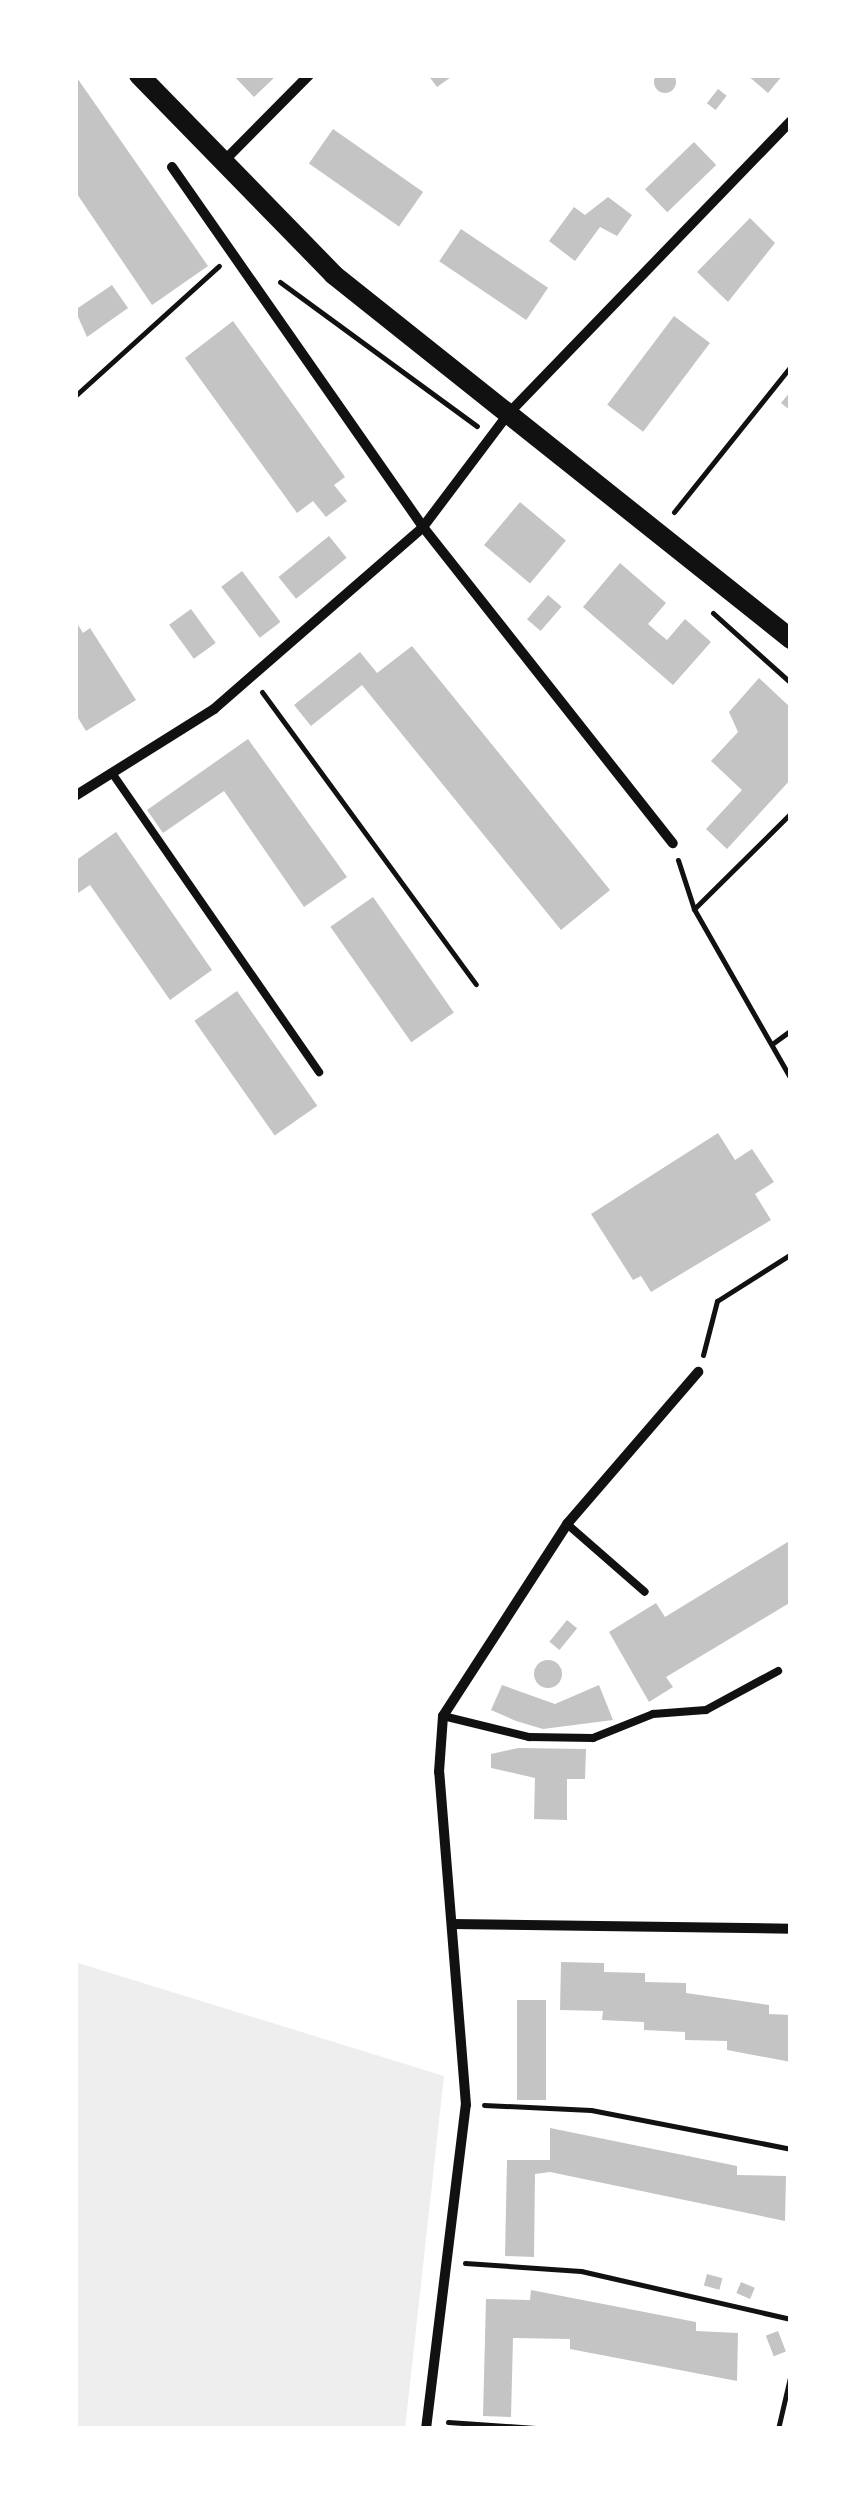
<!DOCTYPE html>
<style>
body{margin:0}
#map{position:relative;width:866px;height:2504px;overflow:hidden;background:#fff;font-family:Lora,serif}
div>[style]{position:absolute}
.green>*{inset:0;background:#eee}
.building>*{inset:0;background:#c4c4c4;transform-origin:0 0}
.round{border-radius:50%}
.path>*{height:5px;margin:-2.5px;padding:0 2.5px;transform-origin:2.5px;border-radius:2.5px;background:#111}
.service>*{height:8px;margin:-4px;padding:0 4px;transform-origin:4px;border-radius:4px;background:#111}
.minor>*{height:10px;margin:-5px;padding:0 5px;transform-origin:5px;border-radius:5px;background:#111}
.secondary>*{height:20px;margin:-10px;padding:0 10px;transform-origin:10px;border-radius:10px;background:#111}
span{translate:-50% -50%;white-space:nowrap;text-align:center;line-height:1.15;-webkit-text-stroke:8px #fff;paint-order:stroke}
.frame{position:absolute;inset:0;border:78px solid #fff;pointer-events:none}
</style>
<div id="map">
<div class="green">
<div style="clip-path:polygon(75px 1962px,444px 2076px,405px 2429px,75px 2429px)"></div>
</div>
<div class="building">
<div class="round" style="left:654px;top:71px;width:22px;height:22px"></div>
<div style="clip-path:polygon(75px 75px,208px 266px,152px 305px,75px 191px)"></div>
<div style="clip-path:polygon(233px 75px,277px 75px,254px 97px)"></div>
<div style="clip-path:polygon(428px 75px,454px 75px,437px 87px)"></div>
<div style="clip-path:polygon(747px 75px,783px 75px,768px 93px)"></div>
<div style="left:718px;top:89px;width:11px;height:18px;rotate:38deg"></div>
<div style="left:333px;top:129px;width:110px;height:42px;rotate:35deg"></div>
<div style="left:694px;top:142px;width:32px;height:68px;rotate:46deg"></div>
<div style="clip-path:polygon(608px 197px,632px 215px,617px 236px,600px 227px,575px 261px,549px 241px,574px 207px,585px 215px)"></div>
<div style="clip-path:polygon(750px 218px,775px 243px,728px 302px,697px 272px)"></div>
<div style="left:461px;top:229px;width:105px;height:39px;rotate:34deg"></div>
<div style="clip-path:polygon(112px 285px,128px 308px,87px 337px,75px 310px)"></div>
<div style="left:674px;top:316px;width:45px;height:111px;rotate:37deg"></div>
<div style="clip-path:polygon(233px 321px,345px 477px,334px 485px,347px 501px,326px 517px,313px 501px,297px 513px,185px 358px)"></div>
<div style="clip-path:polygon(791px 391px,791px 411px,781px 403px)"></div>
<div style="left:520px;top:502px;width:60px;height:56px;rotate:40deg"></div>
<div style="left:329px;top:536px;width:28px;height:65px;rotate:51deg"></div>
<div style="clip-path:polygon(620px 563px,666px 603px,648px 624px,656px 631px,667px 640px,685px 619px,711px 642px,673px 685px,583px 607px)"></div>
<div style="left:242px;top:571px;width:64px;height:26px;rotate:53deg"></div>
<div style="left:548px;top:595px;width:18px;height:32px;rotate:41deg"></div>
<div style="left:191px;top:609px;width:42px;height:27px;rotate:54deg"></div>
<div style="clip-path:polygon(75px 620px,83px 633px,90px 628px,136px 700px,86px 731px,75px 713px)"></div>
<div style="clip-path:polygon(412px 646px,610px 890px,561px 930px,362px 685px,311px 726px,294px 705px,360px 652px,377px 673px)"></div>
<div style="clip-path:polygon(759px 678px,791px 708px,791px 779px,727px 849px,706px 829px,742px 790px,711px 761px,738px 732px,729px 712px)"></div>
<div style="clip-path:polygon(248px 739px,347px 877px,304px 907px,224px 791px,163px 833px,147px 810px)"></div>
<div style="clip-path:polygon(116px 832px,212px 970px,170px 1000px,90px 885px,75px 895px,75px 861px)"></div>
<div style="left:373px;top:897px;width:141px;height:52px;rotate:55deg"></div>
<div style="left:237px;top:991px;width:140px;height:52px;rotate:55deg"></div>
<div style="clip-path:polygon(718px 1133px,735px 1160px,752px 1149px,774px 1182px,755px 1194px,771px 1220px,651px 1292px,641px 1276px,633px 1280px,591px 1214px)"></div>
<div style="clip-path:polygon(791px 1540px,791px 1602px,666px 1677px,673px 1687px,649px 1702px,609px 1632px,656px 1603px,665px 1617px)"></div>
<div style="left:567px;top:1620px;width:13px;height:28px;rotate:39deg"></div>
<div class="round" style="left:534px;top:1660px;width:28px;height:28px"></div>
<div style="clip-path:polygon(502px 1685px,555px 1704px,599px 1685px,613px 1720px,543px 1729px,516px 1721px,491px 1710px)"></div>
<div style="clip-path:polygon(518px 1748px,586px 1749px,585px 1779px,567px 1779px,567px 1820px,534px 1819px,535px 1778px,491px 1768px,491px 1754px)"></div>
<div style="clip-path:polygon(561px 1962px,604px 1963px,604px 1972px,645px 1973px,645px 1982px,686px 1983px,686px 1993px,769px 2005px,769px 2014px,791px 2015px,791px 2062px,727px 2050px,727px 2041px,685px 2040px,685px 2032px,644px 2030px,644px 2022px,602px 2020px,603px 2011px,560px 2010px)"></div>
<div style="left:517px;top:2000px;width:29px;height:100px"></div>
<div style="clip-path:polygon(550px 2128px,737px 2166px,737px 2175px,786px 2176px,785px 2221px,550px 2172px,535px 2174px,534px 2257px,505px 2256px,507px 2160px,550px 2160px)"></div>
<div style="left:707px;top:2274px;width:16px;height:12px;rotate:15deg"></div>
<div style="left:741px;top:2282px;width:15px;height:12px;rotate:23deg"></div>
<div style="clip-path:polygon(531px 2290px,696px 2322px,696px 2331px,738px 2333px,737px 2381px,570px 2349px,570px 2339px,513px 2338px,511px 2417px,483px 2416px,486px 2299px,530px 2300px)"></div>
<div style="left:778px;top:2331px;width:22px;height:13px;rotate:69deg"></div>
</div>
<div class="path">
<div style="left:280px;top:282px;width:244px;rotate:36.2deg"></div>
<div style="left:75px;top:396px;width:194px;rotate:-42.1deg"></div>
<div style="left:674px;top:512px;width:187px;rotate:-51.3deg"></div>
<div style="left:713px;top:613px;width:105px;rotate:41.9deg"></div>
<div style="left:262px;top:692px;width:362px;rotate:53.8deg"></div>
<div style="left:678px;top:860px;width:52px;rotate:71.9deg"></div>
<div style="left:694px;top:909px;width:196px;rotate:60.3deg"></div>
<div style="left:694px;top:909px;width:136px;rotate:-44.7deg"></div>
<div style="left:772px;top:1044px;width:24px;rotate:-36deg"></div>
<div style="left:703px;top:1355px;width:56px;rotate:-75.5deg"></div>
<div style="left:717px;top:1301px;width:88px;rotate:-32.4deg"></div>
<div style="left:484px;top:2105px;width:107px;rotate:2.7deg"></div>
<div style="left:591px;top:2110px;width:204px;rotate:11deg"></div>
<div style="left:465px;top:2263px;width:116px;rotate:3.9deg"></div>
<div style="left:581px;top:2271px;width:215px;rotate:12.9deg"></div>
<div style="left:448px;top:2422px;width:102px;rotate:3.9deg"></div>
<div style="left:778px;top:2429px;width:57px;rotate:-76.9deg"></div>
</div>
<div class="service">
<div style="left:112px;top:773px;width:364px;rotate:55.3deg"></div>
<div style="left:567px;top:1524px;width:103px;rotate:41.1deg"></div>
<div style="left:443px;top:1716px;width:89px;rotate:13.7deg"></div>
<div style="left:529px;top:1737px;width:64px;rotate:0.9deg"></div>
<div style="left:593px;top:1738px;width:65px;rotate:-21.8deg"></div>
<div style="left:653px;top:1714px;width:53px;rotate:-4.3deg"></div>
<div style="left:706px;top:1710px;width:82px;rotate:-28.4deg"></div>
</div>
<div class="minor">
<div style="left:222px;top:163px;width:124px;rotate:-45.3deg"></div>
<div style="left:172px;top:167px;width:439px;rotate:55.1deg"></div>
<div style="left:423px;top:527px;width:403px;rotate:51.7deg"></div>
<div style="left:75px;top:796px;width:164px;rotate:-32deg"></div>
<div style="left:214px;top:709px;width:277px;rotate:-41deg"></div>
<div style="left:423px;top:527px;width:141px;rotate:-53deg"></div>
<div style="left:508px;top:414px;width:407px;rotate:-46deg"></div>
<div style="left:452px;top:1924px;width:339px;rotate:0.8deg"></div>
<div style="left:426px;top:2429px;width:326px;rotate:-83deg"></div>
<div style="left:466px;top:2105px;width:334px;rotate:-94.6deg"></div>
<div style="left:439px;top:1772px;width:56px;rotate:-85.9deg"></div>
<div style="left:443px;top:1716px;width:229px;rotate:-57.1deg"></div>
<div style="left:567px;top:1524px;width:201px;rotate:-49.2deg"></div>
</div>
<div class="secondary">
<div style="left:139px;top:75px;width:279px;rotate:45.7deg"></div>
<div style="left:334px;top:275px;width:584px;rotate:38.54deg"></div>
</div>
<div class="frame"></div>
</div>
